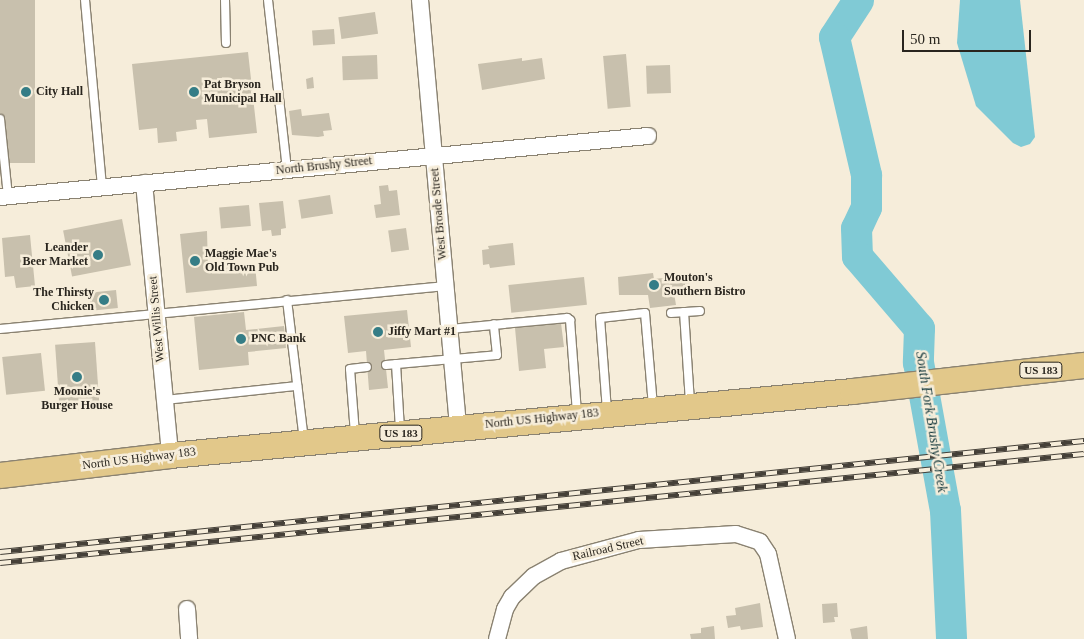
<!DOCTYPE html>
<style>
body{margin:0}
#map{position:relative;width:1084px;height:639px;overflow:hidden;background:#f6edda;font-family:"Times New Roman",serif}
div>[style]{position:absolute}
.water>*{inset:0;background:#80cad5}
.river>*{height:31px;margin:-15.5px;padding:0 15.5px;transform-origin:15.5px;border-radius:15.5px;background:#80cad5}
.building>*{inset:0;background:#c8c0ad;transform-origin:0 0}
.roads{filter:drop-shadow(1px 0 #8a8271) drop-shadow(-1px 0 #8a8271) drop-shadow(0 1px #8a8271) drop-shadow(0 -1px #8a8271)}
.service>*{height:8px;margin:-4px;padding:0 4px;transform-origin:4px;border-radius:4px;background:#fff}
.minor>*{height:16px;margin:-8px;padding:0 8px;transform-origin:8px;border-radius:8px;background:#fff}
.primary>*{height:25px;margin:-12.5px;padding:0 12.5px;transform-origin:12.5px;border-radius:12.5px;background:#e2c88a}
.rail>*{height:5.5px;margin-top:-2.75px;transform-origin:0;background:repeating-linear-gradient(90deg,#f6edda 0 11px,#454038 0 22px);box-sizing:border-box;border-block:1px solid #454038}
.dots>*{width:14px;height:14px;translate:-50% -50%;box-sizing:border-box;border:2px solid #f6edda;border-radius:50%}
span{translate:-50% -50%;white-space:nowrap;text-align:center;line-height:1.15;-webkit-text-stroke:5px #f6edda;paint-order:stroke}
.shield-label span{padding:1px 4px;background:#f6edda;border:1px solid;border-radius:4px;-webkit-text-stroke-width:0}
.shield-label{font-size:11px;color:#29251e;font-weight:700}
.poi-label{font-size:12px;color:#29251e;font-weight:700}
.left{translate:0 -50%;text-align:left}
.right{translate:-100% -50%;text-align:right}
.street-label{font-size:12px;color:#29251e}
.water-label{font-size:14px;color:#092f34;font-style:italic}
.scale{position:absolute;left:902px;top:30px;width:129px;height:22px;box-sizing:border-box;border:2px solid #29251e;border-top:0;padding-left:6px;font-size:15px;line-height:18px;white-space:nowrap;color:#29251e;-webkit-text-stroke:4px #f6edda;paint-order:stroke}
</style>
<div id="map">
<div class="water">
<div style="clip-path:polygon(960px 0,1020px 0,1035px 137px,1030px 144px,1021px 147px,1013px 143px,976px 106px,957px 43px)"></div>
</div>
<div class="river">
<div style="left:858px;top:0;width:44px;rotate:123deg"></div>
<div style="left:834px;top:37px;width:142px;rotate:76.9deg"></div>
<div style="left:866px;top:175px;width:32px;rotate:90deg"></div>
<div style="left:866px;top:207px;width:23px;rotate:115deg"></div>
<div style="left:856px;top:228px;width:28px;rotate:88deg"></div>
<div style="left:857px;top:256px;width:95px;rotate:49.3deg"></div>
<div style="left:919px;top:328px;width:34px;rotate:92deg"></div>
<div style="left:918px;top:362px;width:150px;rotate:79.7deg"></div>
<div style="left:945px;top:510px;width:129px;rotate:87.3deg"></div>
</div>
<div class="building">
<div style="left:0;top:0;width:35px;height:163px"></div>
<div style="left:375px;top:12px;width:22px;height:37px;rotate:82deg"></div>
<div style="left:334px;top:29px;width:15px;height:22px;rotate:86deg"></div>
<div style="clip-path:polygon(248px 52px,257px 133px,209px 138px,207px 119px,196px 120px,197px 129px,176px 132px,177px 141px,158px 143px,157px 128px,139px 130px,132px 64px)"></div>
<div style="left:626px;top:54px;width:53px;height:23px;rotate:85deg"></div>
<div style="left:377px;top:55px;width:24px;height:35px;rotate:88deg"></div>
<div style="clip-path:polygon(522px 58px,522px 61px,542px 58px,545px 79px,482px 90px,478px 64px)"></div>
<div style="left:670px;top:65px;width:28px;height:24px;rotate:88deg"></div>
<div style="clip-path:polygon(313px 77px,314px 88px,307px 89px,306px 79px)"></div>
<div style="clip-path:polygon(301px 109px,302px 116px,329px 113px,332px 130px,323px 131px,324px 136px,318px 137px,292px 135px,289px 111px)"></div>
<div style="clip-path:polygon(388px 185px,389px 191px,397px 190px,400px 215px,376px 218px,374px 205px,381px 204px,379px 186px)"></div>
<div style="left:330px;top:195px;width:19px;height:32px;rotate:81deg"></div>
<div style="clip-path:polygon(283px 201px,286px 228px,281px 229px,281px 235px,272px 236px,271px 230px,262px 231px,259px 203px)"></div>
<div style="left:249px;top:205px;width:21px;height:30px;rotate:85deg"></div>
<div style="left:122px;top:219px;width:47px;height:60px;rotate:79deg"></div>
<div style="left:406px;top:228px;width:22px;height:18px;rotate:82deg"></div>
<div style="clip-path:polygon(207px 231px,208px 268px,255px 264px,257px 286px,186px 293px,180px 234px)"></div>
<div style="clip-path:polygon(30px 235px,35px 286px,16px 288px,14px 276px,5px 277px,2px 238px)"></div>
<div style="clip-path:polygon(513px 243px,515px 265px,490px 268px,489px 264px,483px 265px,482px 250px,489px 249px,488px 246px)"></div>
<div style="clip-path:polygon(653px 273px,654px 279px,689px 275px,690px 291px,674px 293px,676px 305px,650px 308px,648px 295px,619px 295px,618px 277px)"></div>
<div style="left:584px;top:277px;width:28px;height:76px;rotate:84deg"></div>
<div style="left:116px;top:290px;width:18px;height:27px;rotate:84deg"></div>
<div style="clip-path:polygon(407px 310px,411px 347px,384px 350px,388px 388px,369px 390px,366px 351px,348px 353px,344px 316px)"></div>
<div style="clip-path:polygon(244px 312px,246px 330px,284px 326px,286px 348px,248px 352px,249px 365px,199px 370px,194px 317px)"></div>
<div style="clip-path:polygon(561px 323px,564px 347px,544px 349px,546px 368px,519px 371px,515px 328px)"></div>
<div style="left:95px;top:342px;width:67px;height:40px;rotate:86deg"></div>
<div style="left:41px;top:353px;width:38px;height:39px;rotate:84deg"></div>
<div style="clip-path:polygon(760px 603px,763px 627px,741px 630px,740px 626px,728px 628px,726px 616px,736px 615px,735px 608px)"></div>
<div style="clip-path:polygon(837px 603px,838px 617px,834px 617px,835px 622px,823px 623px,822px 604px)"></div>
<div style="clip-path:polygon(714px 626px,715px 639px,691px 639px,690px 634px,701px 633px,701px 628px)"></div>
<div style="clip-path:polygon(867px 626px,868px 639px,852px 639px,850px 629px)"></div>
</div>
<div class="roads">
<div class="service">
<div style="left:85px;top:0;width:189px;rotate:84.8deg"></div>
<div style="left:225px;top:0;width:43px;rotate:88.7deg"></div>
<div style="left:268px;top:0;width:170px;rotate:83.6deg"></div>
<div style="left:0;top:119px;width:77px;rotate:84.1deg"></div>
<div style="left:287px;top:300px;width:141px;rotate:83.1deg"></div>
<div style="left:684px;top:312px;width:90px;rotate:86.2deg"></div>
<div style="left:671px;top:313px;width:29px;rotate:-4deg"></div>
<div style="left:0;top:329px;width:448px;rotate:-5.5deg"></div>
<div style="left:450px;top:329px;width:118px;rotate:-5.4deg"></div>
<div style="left:567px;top:318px;width:4px;rotate:34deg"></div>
<div style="left:570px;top:320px;width:94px;rotate:85.7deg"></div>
<div style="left:396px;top:364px;width:66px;rotate:86.5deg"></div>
<div style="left:386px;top:365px;width:111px;rotate:-5.1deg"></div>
<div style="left:497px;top:355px;width:31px;rotate:-96deg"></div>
<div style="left:165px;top:400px;width:133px;rotate:-6.1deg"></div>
<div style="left:607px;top:411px;width:93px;rotate:-94.3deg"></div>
<div style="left:600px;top:318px;width:45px;rotate:-6.3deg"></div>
<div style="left:645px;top:313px;width:93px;rotate:85.1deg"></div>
<div style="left:355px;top:434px;width:65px;rotate:-94.4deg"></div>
<div style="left:350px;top:369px;width:17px;rotate:-7deg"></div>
</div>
<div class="minor">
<div style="left:420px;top:0;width:430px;rotate:84.9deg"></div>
<div style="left:144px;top:183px;width:273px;rotate:84.5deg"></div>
<div style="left:0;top:197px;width:651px;rotate:-5.38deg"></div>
<div style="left:187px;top:609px;width:30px;rotate:86deg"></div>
<div style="left:497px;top:639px;width:31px;rotate:-75deg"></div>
<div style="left:505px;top:609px;width:14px;rotate:-60deg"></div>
<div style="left:512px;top:597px;width:30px;rotate:-44deg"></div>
<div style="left:534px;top:576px;width:31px;rotate:-29deg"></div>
<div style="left:561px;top:561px;width:81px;rotate:-15.1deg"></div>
<div style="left:639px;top:540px;width:97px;rotate:-3.5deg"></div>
<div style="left:736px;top:534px;width:25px;rotate:18deg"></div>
<div style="left:760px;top:542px;width:14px;rotate:56deg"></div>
<div style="left:768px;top:554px;width:87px;rotate:77.4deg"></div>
</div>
<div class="primary">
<div style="left:0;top:475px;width:171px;rotate:-6.7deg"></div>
<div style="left:170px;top:455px;width:685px;rotate:-5.36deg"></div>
<div style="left:852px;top:391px;width:233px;rotate:-6.4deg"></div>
</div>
</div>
<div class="rail">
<div style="left:0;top:552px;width:1090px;rotate:-5.85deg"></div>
<div style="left:0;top:563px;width:1089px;rotate:-5.74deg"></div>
</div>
<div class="dots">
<div style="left:26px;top:92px;background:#357d86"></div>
<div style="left:194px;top:92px;background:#357d86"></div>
<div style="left:98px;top:255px;background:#357d86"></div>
<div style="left:195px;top:261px;background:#357d86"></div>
<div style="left:654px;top:285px;background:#357d86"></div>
<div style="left:104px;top:300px;background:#357d86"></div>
<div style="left:378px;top:332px;background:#357d86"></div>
<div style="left:241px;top:339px;background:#357d86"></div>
<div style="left:77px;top:377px;background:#357d86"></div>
</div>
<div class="shield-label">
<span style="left:1041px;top:370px">US 183</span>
<span style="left:401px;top:433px">US 183</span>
</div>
<div class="poi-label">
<span class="left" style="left:204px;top:92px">Pat Bryson<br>Municipal Hall</span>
<span class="left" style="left:36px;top:92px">City Hall</span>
<span class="right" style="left:88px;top:255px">Leander<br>Beer Market</span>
<span class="left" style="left:205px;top:261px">Maggie Mae's<br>Old Town Pub</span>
<span class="left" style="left:664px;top:285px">Mouton's<br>Southern Bistro</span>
<span class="right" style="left:94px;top:300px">The Thirsty<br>Chicken</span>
<span class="left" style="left:388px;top:332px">Jiffy Mart #1</span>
<span class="left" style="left:251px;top:339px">PNC Bank</span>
<span style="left:77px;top:399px">Moonie's<br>Burger House</span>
</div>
<div class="street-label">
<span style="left:324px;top:166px;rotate:-6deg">North Brushy Street</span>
<span style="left:439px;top:214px;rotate:-95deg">West Broade Street</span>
<span style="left:157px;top:319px;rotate:-95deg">West Willis Street</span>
<span style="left:542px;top:419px;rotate:-6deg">North US Highway 183</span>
<span style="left:139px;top:459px;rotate:-7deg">North US Highway 183</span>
<span style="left:608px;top:549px;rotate:-13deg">Railroad Street</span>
</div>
<div class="water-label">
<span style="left:931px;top:422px;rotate:81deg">South Fork Brushy Creek</span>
</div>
<div class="scale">50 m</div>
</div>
